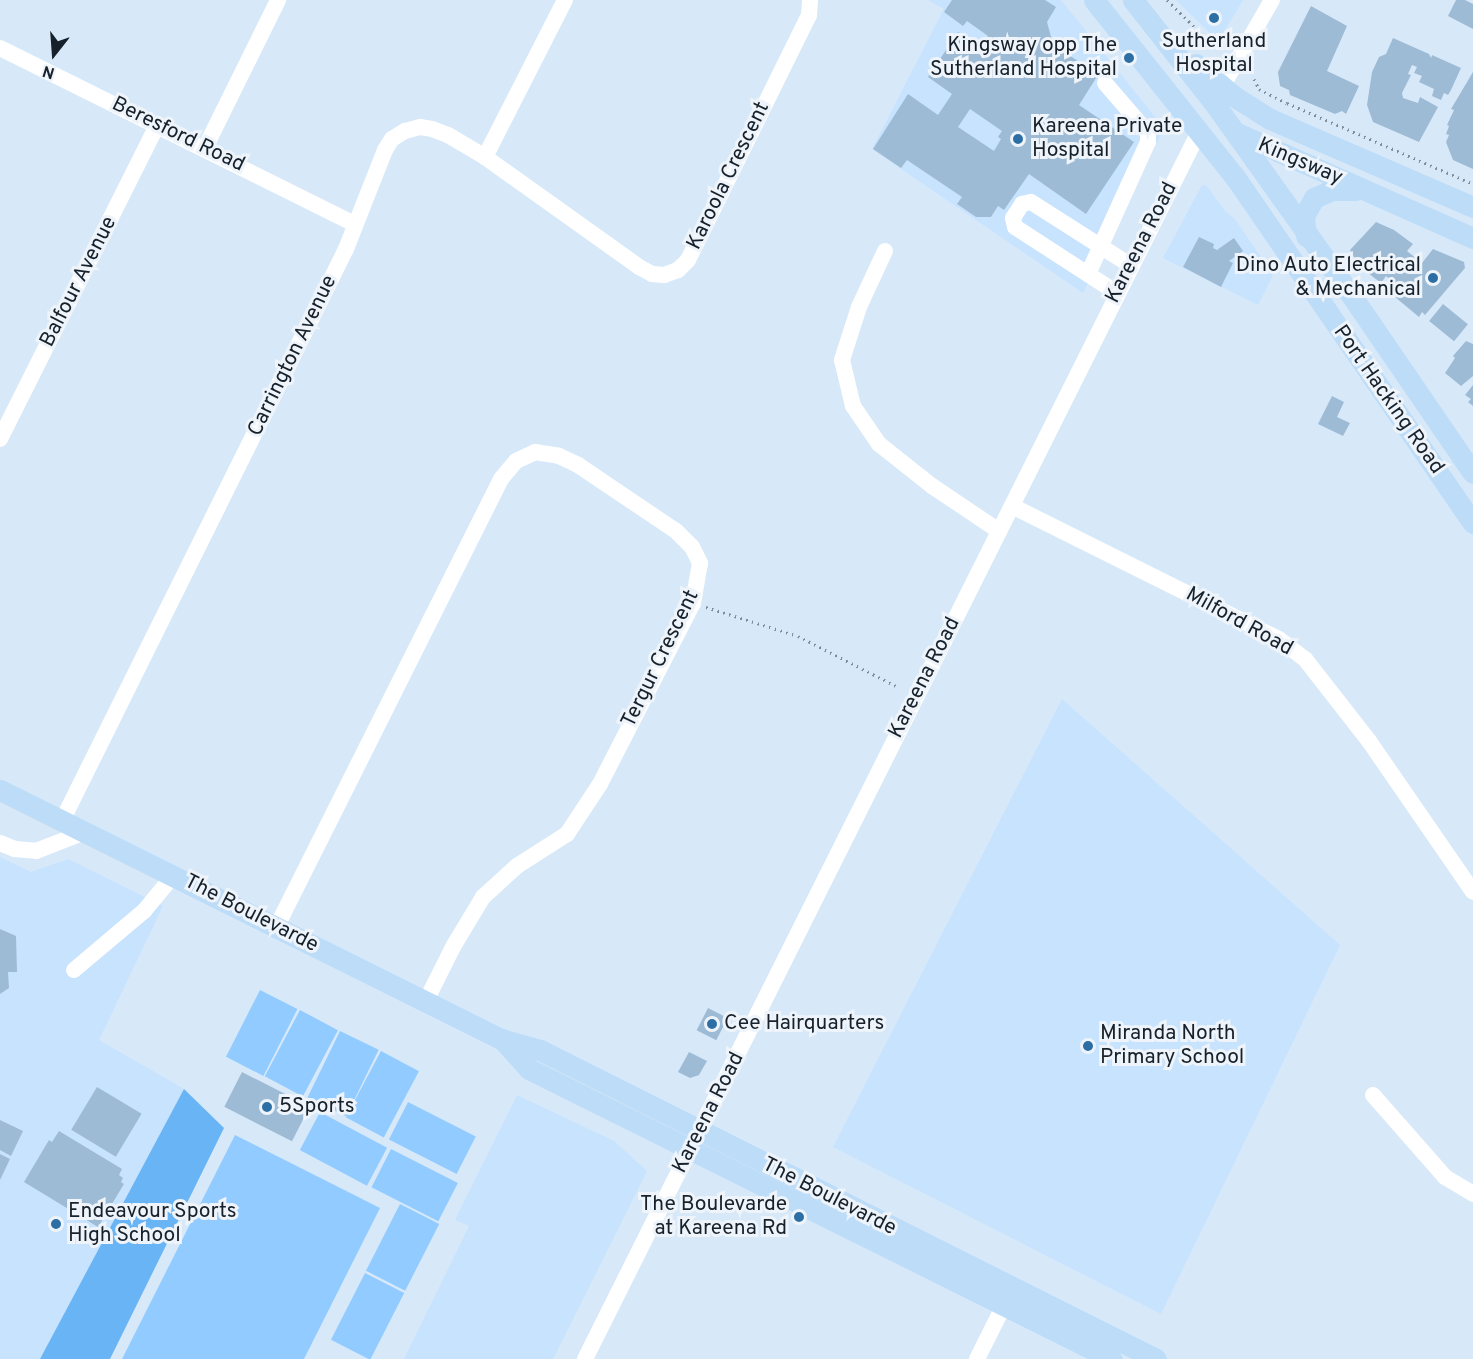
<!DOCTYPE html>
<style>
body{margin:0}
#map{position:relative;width:1473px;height:1359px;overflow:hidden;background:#d7e9f9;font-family:Overpass,sans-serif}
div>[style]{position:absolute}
.built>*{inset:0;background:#c7e3fe}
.green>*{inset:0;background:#92cbff;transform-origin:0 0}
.forest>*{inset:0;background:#69b4f5}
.building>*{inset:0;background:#9ebbd5;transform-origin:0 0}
.path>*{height:3px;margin-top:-1.5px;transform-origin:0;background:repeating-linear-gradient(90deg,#7f8d9b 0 1.5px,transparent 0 6px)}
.minor>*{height:16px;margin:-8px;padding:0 8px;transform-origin:8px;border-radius:8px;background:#fff}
.major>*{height:21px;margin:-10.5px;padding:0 10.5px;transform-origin:10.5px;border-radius:10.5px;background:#bddcf8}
.dots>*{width:16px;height:16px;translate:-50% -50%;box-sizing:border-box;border:3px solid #eef4fa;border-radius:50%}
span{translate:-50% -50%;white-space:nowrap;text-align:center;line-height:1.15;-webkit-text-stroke:6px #eef4fa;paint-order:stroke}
.poi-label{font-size:21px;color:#16212b}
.right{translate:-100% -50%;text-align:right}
.left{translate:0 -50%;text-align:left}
.street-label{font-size:21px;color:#16212b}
.north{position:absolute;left:24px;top:24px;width:60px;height:60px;-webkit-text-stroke:4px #eef4fa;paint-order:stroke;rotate:197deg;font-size:16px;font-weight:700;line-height:24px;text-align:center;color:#16212b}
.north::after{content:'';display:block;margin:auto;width:21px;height:27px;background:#16212b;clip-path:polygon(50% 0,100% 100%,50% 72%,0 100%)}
</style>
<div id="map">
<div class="built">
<div style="clip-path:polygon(928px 0,1061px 0,1164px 128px,1083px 293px,872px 149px,944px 9px)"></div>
<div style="clip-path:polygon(1176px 0,1243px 0,1222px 35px,1214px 37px)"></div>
<div style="clip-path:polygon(1202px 185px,1206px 185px,1226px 212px,1235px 219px,1273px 275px,1258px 305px,1163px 258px)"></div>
<div style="clip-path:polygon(1062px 699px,1340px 945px,1161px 1314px,833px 1147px)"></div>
<div style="clip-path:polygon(0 857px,31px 872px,68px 859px,163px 906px,99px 1040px,184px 1089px,40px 1359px,0 1359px)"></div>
<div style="clip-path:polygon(517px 1095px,614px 1141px,647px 1171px,553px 1359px,404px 1359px,469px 1226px,455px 1220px)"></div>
</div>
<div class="green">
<div style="left:260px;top:990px;width:42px;height:75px;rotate:27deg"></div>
<div style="left:300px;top:1010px;width:43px;height:75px;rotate:28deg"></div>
<div style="left:340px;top:1031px;width:43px;height:74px;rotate:26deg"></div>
<div style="left:381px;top:1051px;width:43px;height:75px;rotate:28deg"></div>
<div style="left:408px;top:1102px;width:76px;height:42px;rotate:27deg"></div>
<div style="left:320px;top:1112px;width:76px;height:43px;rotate:28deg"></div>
<div style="clip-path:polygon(235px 1135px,380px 1208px,304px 1359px,122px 1359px)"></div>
<div style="left:391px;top:1149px;width:75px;height:43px;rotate:27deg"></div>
<div style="left:400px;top:1204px;width:44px;height:75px;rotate:27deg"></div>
<div style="left:365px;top:1273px;width:44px;height:75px;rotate:27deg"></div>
</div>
<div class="forest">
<div style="clip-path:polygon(184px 1089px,224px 1128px,110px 1359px,40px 1359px)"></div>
</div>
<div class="building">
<div style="clip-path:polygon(evenodd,952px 0,1045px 0,1056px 7px,1047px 22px,1053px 44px,1098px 75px,1079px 105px,1134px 142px,1086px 214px,1029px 174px,1004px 210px,998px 206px,991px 217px,976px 217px,957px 204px,962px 197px,907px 160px,901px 168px,873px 149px,908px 94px,938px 115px,952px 94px,928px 77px,958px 32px,981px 46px,988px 36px,967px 21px,963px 26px,944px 12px,952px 0,970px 109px,1002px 131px,998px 137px,1001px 139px,994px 151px,958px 127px,970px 109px)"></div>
<div style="clip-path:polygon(1456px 0,1465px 0,1473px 4px,1473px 29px,1448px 16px)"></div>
<div style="clip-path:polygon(1311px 6px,1347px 26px,1327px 71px,1359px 86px,1346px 114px,1342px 111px,1335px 114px,1290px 95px,1289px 90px,1280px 86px,1278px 72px)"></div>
<div style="clip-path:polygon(1393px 38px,1429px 54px,1431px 58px,1432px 55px,1461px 68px,1451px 90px,1448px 95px,1444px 93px,1441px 100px,1432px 96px,1434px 89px,1419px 82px,1422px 76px,1414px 73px,1417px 67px,1412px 65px,1408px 74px,1411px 75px,1402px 93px,1403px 98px,1418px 103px,1420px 97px,1438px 107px,1419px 142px,1373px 122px,1367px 105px,1372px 72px,1379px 57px,1386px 54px)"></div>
<div style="clip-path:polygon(1473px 72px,1473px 169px,1453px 160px,1446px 142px,1449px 135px,1446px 134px,1449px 126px,1447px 125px,1454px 110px,1451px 109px)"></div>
<div style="clip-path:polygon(1376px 222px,1394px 230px,1413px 244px,1407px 251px,1422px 263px,1433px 249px,1464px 262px,1465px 268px,1425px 315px,1422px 312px,1419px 317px,1395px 297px,1401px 288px,1386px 276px,1381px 283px,1359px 266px,1350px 250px)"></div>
<div style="clip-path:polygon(1199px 237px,1214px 244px,1213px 248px,1217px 250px,1234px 238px,1243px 251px,1229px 261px,1233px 263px,1221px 287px,1183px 267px)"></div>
<div style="left:1443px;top:304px;width:32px;height:22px;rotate:39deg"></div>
<div style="clip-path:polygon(1466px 341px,1473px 344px,1473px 376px,1461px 386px,1445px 373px,1455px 358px,1453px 356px)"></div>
<div style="clip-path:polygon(1473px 385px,1473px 406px,1468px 402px,1471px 399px,1465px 395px)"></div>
<div style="clip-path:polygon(1332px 396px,1344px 402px,1337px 417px,1350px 423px,1343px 436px,1318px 424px)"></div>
<div style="clip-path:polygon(0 929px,16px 936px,17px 972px,8px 972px,9px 988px,0 994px)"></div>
<div style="left:708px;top:1008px;width:22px;height:25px;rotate:27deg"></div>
<div style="clip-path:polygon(689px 1052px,707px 1061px,699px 1075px,690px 1078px,678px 1072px)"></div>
<div style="left:242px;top:1072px;width:76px;height:39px;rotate:27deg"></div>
<div style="left:97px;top:1087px;width:52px;height:50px;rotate:31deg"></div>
<div style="clip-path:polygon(0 1120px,23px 1131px,11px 1156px,0 1150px)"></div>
<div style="clip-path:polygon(59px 1131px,122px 1169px,119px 1175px,123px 1178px,121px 1182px,124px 1184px,98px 1227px,24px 1182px,49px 1140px,52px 1142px)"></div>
<div style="clip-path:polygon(0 1154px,10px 1159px,0 1180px)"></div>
</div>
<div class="path">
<div style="left:1167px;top:0;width:71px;rotate:44.4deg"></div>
<div style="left:1254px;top:79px;width:11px;rotate:63deg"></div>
<div style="left:1259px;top:89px;width:31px;rotate:27deg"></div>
<div style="left:1287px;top:103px;width:203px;rotate:23.5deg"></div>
<div style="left:706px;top:607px;width:96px;rotate:17.5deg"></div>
<div style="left:798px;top:636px;width:112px;rotate:27deg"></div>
</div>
<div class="minor">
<div style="left:0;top:48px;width:396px;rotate:26.4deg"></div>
<div style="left:1222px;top:87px;width:100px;rotate:-60.1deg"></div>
<div style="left:205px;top:148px;width:165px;rotate:-63.7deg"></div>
<div style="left:485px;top:157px;width:176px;rotate:-63deg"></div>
<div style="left:885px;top:251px;width:62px;rotate:114.9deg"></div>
<div style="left:859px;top:307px;width:56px;rotate:107.8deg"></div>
<div style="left:842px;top:360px;width:47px;rotate:76.6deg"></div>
<div style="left:853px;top:406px;width:46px;rotate:55.6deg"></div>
<div style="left:879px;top:444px;width:68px;rotate:38.4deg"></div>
<div style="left:932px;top:486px;width:81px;rotate:33.9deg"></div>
<div style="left:1088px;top:274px;width:145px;rotate:-65.6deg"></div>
<div style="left:1148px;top:142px;width:9px;rotate:-90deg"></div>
<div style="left:1148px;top:133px;width:66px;rotate:-130.7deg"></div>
<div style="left:1117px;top:293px;width:121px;rotate:-147.1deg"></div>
<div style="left:1015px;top:227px;width:9px;rotate:-103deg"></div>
<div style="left:1013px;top:218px;width:17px;rotate:-57deg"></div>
<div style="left:1022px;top:204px;width:9px;rotate:-13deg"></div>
<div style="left:1031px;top:202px;width:117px;rotate:32.5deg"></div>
<div style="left:0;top:439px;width:350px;rotate:-63.4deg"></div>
<div style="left:1012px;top:506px;width:298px;rotate:26.5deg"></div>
<div style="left:1279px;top:639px;width:33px;rotate:38deg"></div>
<div style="left:1305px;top:659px;width:104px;rotate:52deg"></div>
<div style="left:1369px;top:741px;width:183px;rotate:55.4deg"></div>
<div style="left:62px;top:821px;width:639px;rotate:-63.6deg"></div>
<div style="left:346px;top:249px;width:106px;rotate:-68.5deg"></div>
<div style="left:385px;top:150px;width:13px;rotate:-58deg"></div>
<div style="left:392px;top:139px;width:15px;rotate:-32deg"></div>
<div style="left:405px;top:131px;width:16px;rotate:-15deg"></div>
<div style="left:420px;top:127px;width:12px;rotate:9deg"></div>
<div style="left:432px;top:129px;width:17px;rotate:21deg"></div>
<div style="left:448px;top:135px;width:43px;rotate:30.7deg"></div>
<div style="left:485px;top:157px;width:189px;rotate:35.5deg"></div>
<div style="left:639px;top:267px;width:15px;rotate:28deg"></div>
<div style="left:652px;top:274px;width:12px;rotate:5deg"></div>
<div style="left:664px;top:275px;width:15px;rotate:-20deg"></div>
<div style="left:678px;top:270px;width:14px;rotate:-45deg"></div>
<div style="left:688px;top:260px;width:273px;rotate:-63.7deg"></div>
<div style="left:809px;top:15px;width:15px;rotate:-86deg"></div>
<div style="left:0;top:843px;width:16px;rotate:22deg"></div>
<div style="left:15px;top:849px;width:21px;rotate:5deg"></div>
<div style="left:36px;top:851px;width:53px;rotate:-21.2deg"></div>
<div style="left:276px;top:928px;width:502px;rotate:-63.38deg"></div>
<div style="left:501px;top:479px;width:23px;rotate:-50deg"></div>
<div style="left:516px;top:461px;width:21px;rotate:-25deg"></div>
<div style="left:535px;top:452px;width:24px;rotate:9deg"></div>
<div style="left:559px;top:456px;width:21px;rotate:25deg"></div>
<div style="left:578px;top:465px;width:118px;rotate:34deg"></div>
<div style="left:676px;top:531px;width:23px;rotate:45deg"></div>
<div style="left:692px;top:547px;width:18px;rotate:63deg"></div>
<div style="left:700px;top:563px;width:41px;rotate:99.9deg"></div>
<div style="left:693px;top:603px;width:203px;rotate:117.2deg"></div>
<div style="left:600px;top:784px;width:60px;rotate:123.4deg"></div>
<div style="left:567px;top:834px;width:59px;rotate:147.4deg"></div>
<div style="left:517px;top:866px;width:46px;rotate:137.6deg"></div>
<div style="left:483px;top:897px;width:58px;rotate:121deg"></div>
<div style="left:453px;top:947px;width:60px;rotate:116.6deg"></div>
<div style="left:74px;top:970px;width:92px;rotate:-40.1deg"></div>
<div style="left:144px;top:911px;width:45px;rotate:-50.4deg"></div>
<div style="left:1373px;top:1095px;width:109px;rotate:48.7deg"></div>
<div style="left:1445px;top:1177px;width:33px;rotate:31deg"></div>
<div style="left:585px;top:1359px;width:1374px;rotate:-63.42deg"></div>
<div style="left:977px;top:1359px;width:72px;rotate:-63.4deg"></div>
</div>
<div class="major">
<div style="left:1094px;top:0;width:226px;rotate:51.5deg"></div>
<div style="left:1235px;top:177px;width:420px;rotate:55.5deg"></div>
<div style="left:1133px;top:0;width:131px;rotate:51.8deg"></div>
<div style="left:1214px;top:103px;width:232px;rotate:54.5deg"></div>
<div style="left:1349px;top:292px;width:219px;rotate:55.6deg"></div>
<div style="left:1196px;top:64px;width:51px;rotate:40.2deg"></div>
<div style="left:1235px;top:97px;width:41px;rotate:32.2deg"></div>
<div style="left:1270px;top:119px;width:221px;rotate:23.4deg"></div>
<div style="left:1237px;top:133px;width:258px;rotate:24deg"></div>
<div style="left:1306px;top:236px;width:20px;rotate:-96deg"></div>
<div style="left:1304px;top:216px;width:21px;rotate:-61deg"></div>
<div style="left:1314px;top:198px;width:20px;rotate:-24deg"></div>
<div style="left:1332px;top:190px;width:24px"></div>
<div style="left:0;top:790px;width:559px;rotate:26.43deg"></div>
<div style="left:501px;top:1039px;width:41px;rotate:15.8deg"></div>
<div style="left:540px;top:1050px;width:689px;rotate:26.64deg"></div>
<div style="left:502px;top:1039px;width:40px;rotate:48deg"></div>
<div style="left:529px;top:1069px;width:651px;rotate:26.45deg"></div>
</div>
<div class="dots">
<div style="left:1214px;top:18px;background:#2d6fa5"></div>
<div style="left:1129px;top:58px;background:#2d6fa5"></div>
<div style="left:1018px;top:139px;background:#2d6fa5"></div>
<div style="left:1433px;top:278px;background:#2d6fa5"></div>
<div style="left:712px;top:1024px;background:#2d6fa5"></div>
<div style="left:1088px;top:1046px;background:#2d6fa5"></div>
<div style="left:267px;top:1107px;background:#2d6fa5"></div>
<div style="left:799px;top:1217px;background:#2d6fa5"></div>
<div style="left:56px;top:1224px;background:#2d6fa5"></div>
</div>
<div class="poi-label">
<span style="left:1214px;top:54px">Sutherland<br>Hospital</span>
<span class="right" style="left:1117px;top:58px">Kingsway opp The<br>Sutherland Hospital</span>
<span class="left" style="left:1032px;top:139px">Kareena Private<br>Hospital</span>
<span class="right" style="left:1421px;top:278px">Dino Auto Electrical<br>&amp; Mechanical</span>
<span class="left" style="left:724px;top:1024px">Cee Hairquarters</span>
<span class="left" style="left:1100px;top:1046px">Miranda North<br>Primary School</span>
<span class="left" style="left:279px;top:1107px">5Sports</span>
<span class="right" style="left:787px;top:1217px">The Boulevarde<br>at Kareena Rd</span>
<span class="left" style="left:68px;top:1224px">Endeavour Sports<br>High School</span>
</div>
<div class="street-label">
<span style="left:178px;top:135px;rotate:26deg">Beresford Road</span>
<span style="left:1300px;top:162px;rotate:23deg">Kingsway</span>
<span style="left:729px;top:176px;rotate:-64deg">Karoola Crescent</span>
<span style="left:1142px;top:243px;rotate:-63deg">Kareena Road</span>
<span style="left:79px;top:282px;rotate:-63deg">Balfour Avenue</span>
<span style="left:293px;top:356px;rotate:-64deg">Carrington Avenue</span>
<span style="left:1388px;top:400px;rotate:55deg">Port Hacking Road</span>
<span style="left:1239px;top:622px;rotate:29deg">Milford Road</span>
<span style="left:661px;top:659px;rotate:-64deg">Tergur Crescent</span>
<span style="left:925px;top:678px;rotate:-63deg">Kareena Road</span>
<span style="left:251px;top:914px;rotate:27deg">The Boulevarde</span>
<span style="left:709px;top:1113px;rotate:-63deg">Kareena Road</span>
<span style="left:829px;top:1197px;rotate:27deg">The Boulevarde</span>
</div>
<div class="north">N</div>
</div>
